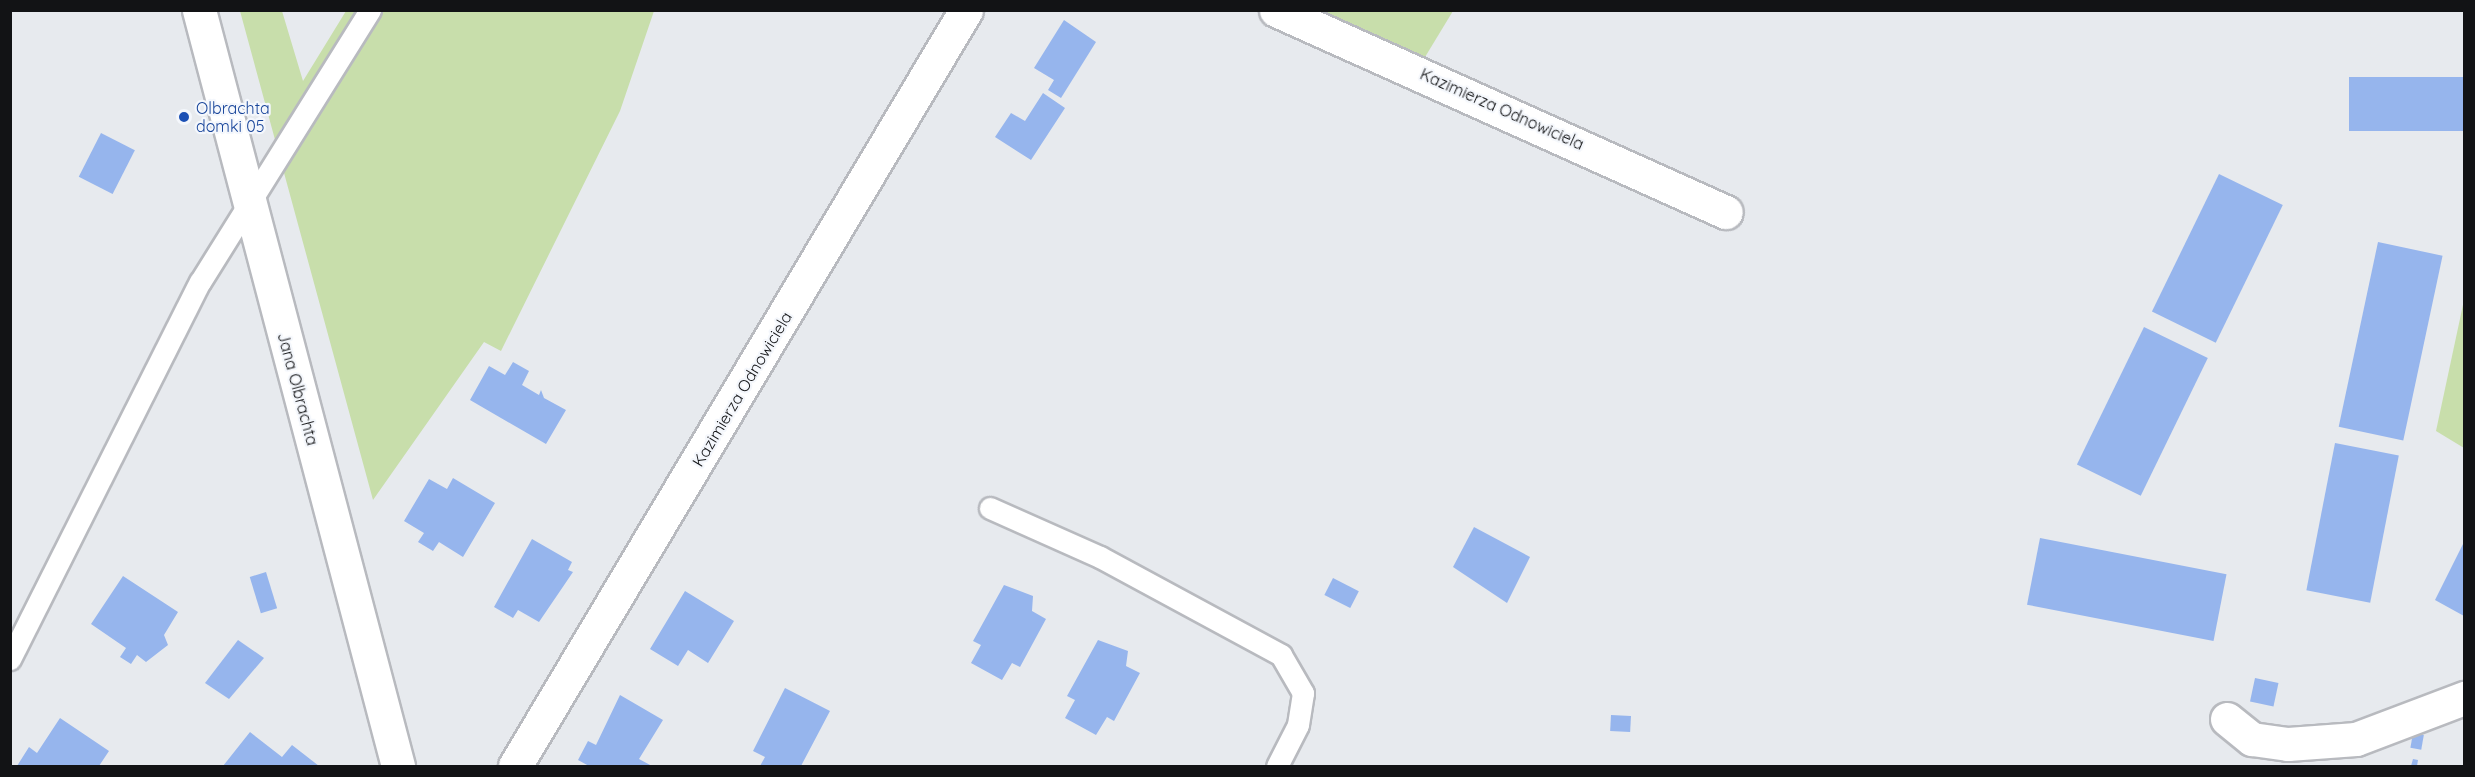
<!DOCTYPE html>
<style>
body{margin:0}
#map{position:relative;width:2475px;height:777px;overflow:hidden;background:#e7eaee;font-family:Quicksand,sans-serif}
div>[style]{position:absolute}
.green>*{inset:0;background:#c8deab}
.building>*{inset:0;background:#96b5ed;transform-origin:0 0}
.roads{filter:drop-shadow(2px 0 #b8babf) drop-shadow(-2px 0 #b8babf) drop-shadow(0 2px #b8babf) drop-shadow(0 -2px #b8babf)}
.lane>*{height:21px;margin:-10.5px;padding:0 10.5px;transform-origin:10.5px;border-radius:10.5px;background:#fff}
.street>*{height:33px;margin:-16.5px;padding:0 16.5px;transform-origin:16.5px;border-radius:16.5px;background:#fff}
.secondary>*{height:33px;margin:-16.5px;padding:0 16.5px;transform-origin:16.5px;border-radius:16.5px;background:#fff}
.dots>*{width:16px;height:16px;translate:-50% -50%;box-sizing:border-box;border:3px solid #f4f7fc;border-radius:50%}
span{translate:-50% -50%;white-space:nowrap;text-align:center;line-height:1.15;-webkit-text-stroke:4.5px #f4f7fc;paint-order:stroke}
.transit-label{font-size:16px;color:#164399}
.left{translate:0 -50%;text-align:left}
.street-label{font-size:16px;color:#121315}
.frame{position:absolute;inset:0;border:12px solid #121315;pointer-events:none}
</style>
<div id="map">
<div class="green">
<div style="clip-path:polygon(240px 11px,282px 11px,303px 81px,346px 11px,654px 11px,620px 111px,501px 351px,484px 342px,373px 500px)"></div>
<div style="clip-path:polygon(1318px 11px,1453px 11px,1422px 62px)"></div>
<div style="clip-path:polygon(2464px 300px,2464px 448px,2436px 431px)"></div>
</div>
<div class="building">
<div style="clip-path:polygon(1064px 20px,1096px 42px,1061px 98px,1048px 90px,1054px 80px,1034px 68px)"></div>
<div style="left:2464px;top:77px;width:54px;height:115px;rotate:90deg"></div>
<div style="clip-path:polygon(1043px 93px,1065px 108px,1031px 160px,995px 137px,1011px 113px,1025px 121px)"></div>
<div style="left:101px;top:133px;width:38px;height:49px;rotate:27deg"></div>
<div style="left:2219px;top:174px;width:71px;height:153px;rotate:26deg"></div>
<div style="left:2378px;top:242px;width:66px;height:189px;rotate:12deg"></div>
<div style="left:2144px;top:327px;width:71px;height:153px;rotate:26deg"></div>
<div style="clip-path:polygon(513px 362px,529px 371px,522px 385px,539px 395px,541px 390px,544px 398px,566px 410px,546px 444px,470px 400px,489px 366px,505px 375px)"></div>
<div style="left:2335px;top:443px;width:65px;height:150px;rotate:11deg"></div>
<div style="clip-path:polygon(453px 478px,495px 503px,463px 557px,439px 542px,433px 551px,418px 542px,424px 533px,404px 521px,429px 479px,447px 489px)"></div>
<div style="clip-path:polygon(1474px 527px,1530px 557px,1507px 603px,1453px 567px)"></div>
<div style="left:2040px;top:538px;width:190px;height:68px;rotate:11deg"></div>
<div style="clip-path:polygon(532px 539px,572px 562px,568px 570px,573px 572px,539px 622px,518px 610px,513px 618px,494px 607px)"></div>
<div style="clip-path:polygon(2464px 542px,2464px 616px,2435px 600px)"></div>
<div style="left:266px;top:572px;width:38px;height:17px;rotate:73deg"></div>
<div style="clip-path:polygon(123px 576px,178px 612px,164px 635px,168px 645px,146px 662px,137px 655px,131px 664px,120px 657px,126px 648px,91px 624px)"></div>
<div style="left:1333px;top:578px;width:29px;height:19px;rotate:27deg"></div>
<div style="clip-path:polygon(1004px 585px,1033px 596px,1032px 611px,1046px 619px,1020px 667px,1012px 663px,1002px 680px,971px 663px,981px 645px,973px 641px)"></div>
<div style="clip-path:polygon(685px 591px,734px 621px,708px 663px,688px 650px,678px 666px,650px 649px)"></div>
<div style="clip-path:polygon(238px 640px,264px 658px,229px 699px,205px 683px)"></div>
<div style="clip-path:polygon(1098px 640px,1128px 651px,1126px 666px,1140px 673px,1114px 721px,1107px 717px,1096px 735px,1065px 718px,1075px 700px,1067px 696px)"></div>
<div style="left:2255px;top:678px;width:24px;height:24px;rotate:12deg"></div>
<div style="clip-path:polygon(785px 688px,830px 711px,801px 766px,760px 766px,765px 757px,753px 751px)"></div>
<div style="clip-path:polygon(620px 695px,663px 720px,639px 759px,652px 766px,589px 766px,578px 760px,588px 741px,596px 745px)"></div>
<div style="left:1611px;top:715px;width:20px;height:16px;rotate:3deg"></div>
<div style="clip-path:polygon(60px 718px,109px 751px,99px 766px,17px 766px,29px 747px,37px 753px)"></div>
<div style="clip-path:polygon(250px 732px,282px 757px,292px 745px,319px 766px,223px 766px)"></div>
<div style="left:2413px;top:733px;width:11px;height:15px;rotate:10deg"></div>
<div style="clip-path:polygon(2413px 759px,2418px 760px,2417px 766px,2411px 766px)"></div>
</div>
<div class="roads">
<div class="lane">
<div style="left:990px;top:508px;width:120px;rotate:24deg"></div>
<div style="left:1100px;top:557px;width:206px;rotate:28.4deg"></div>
<div style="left:1281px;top:655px;width:44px;rotate:59.9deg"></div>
<div style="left:1303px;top:693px;width:32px;rotate:99deg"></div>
<div style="left:1298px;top:725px;width:46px;rotate:117.1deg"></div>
<div style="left:10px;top:659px;width:422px;rotate:-63.3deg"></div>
<div style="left:200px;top:282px;width:321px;rotate:-58deg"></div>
</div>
<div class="street">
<div style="left:1276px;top:10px;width:493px;rotate:24.2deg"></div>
<div style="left:2227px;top:719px;width:32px;rotate:39deg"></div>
<div style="left:2252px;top:739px;width:36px;rotate:8deg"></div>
<div style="left:2288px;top:744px;width:68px;rotate:-4.2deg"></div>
<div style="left:2356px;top:739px;width:116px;rotate:-20.8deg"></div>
<div style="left:515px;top:766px;width:880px;rotate:-59.18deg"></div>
</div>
<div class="secondary">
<div style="left:199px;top:10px;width:782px;rotate:75.25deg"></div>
</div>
</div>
<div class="dots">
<div style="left:184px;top:117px;background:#1a4fb4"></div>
</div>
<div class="transit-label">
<span class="left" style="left:196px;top:117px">Olbrachta<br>domki 05</span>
</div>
<div class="street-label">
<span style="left:1502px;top:109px;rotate:24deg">Kazimierza Odnowiciela</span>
<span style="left:298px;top:389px;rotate:75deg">Jana Olbrachta</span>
<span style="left:742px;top:389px;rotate:-59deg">Kazimierza Odnowiciela</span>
</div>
<div class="frame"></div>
</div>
